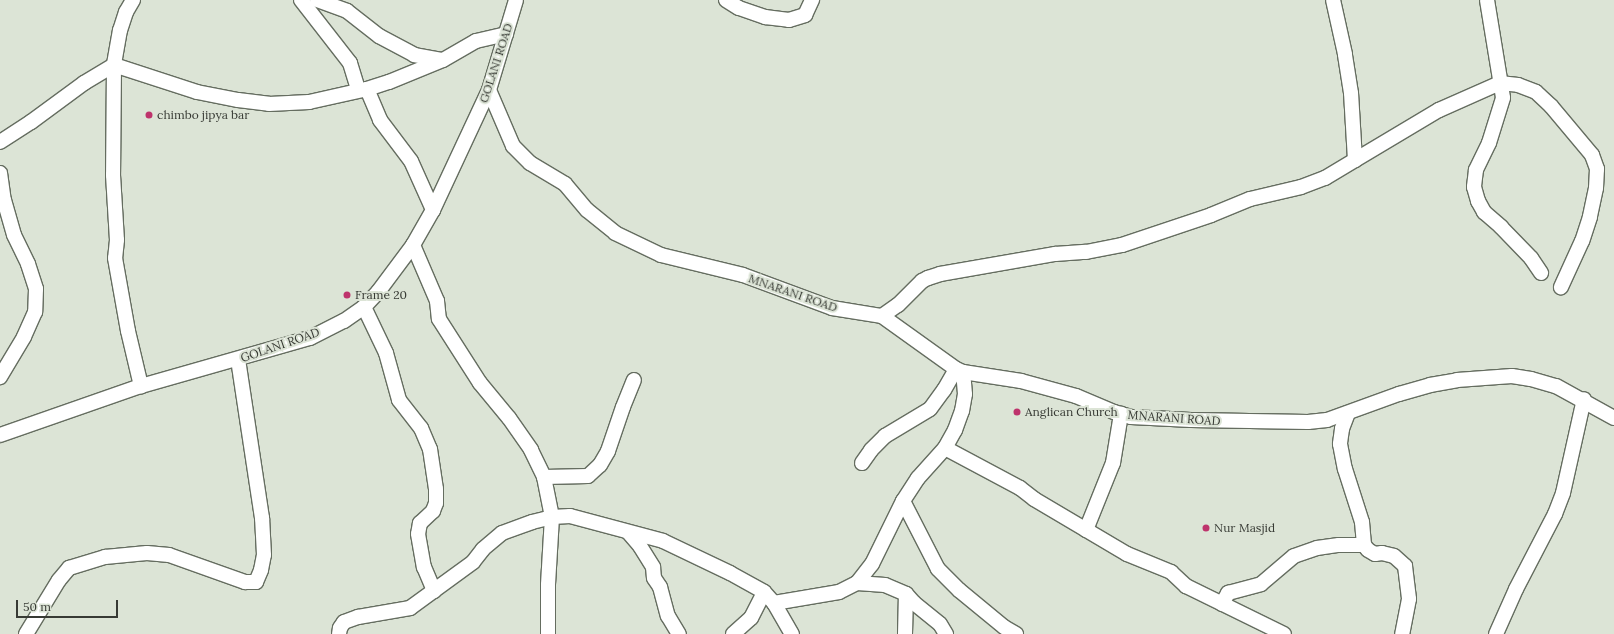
<!DOCTYPE html>
<style>
body{margin:0}
#map{position:relative;width:1614px;height:634px;overflow:hidden;background:#dce4d6;font-family:Lora,serif}
div>[style]{position:absolute}
.roads{filter:drop-shadow(1px 0 #656d60) drop-shadow(-1px 0 #656d60) drop-shadow(0 1px #656d60) drop-shadow(0 -1px #656d60)}
.minor>*{height:14px;margin:-7px;padding:0 7px;transform-origin:7px;border-radius:7px;background:#fff}
.dots>*{width:11px;height:11px;translate:-50% -50%;box-sizing:border-box;border:2px solid #dce4d6;border-radius:50%}
span{translate:-50% -50%;white-space:nowrap;text-align:center;line-height:1.15;-webkit-text-stroke:4px #dce4d6;paint-order:stroke}
.street-label{font-size:12px;color:#373a34}
.poi-label{font-size:12px;color:#373a34}
.left{translate:0 -50%;text-align:left}
.scale{position:absolute;left:16px;top:600px;width:102px;height:18px;box-sizing:border-box;border:2px solid #373a34;border-top:0;padding-left:5px;font-size:12px;line-height:14px;white-space:nowrap;color:#373a34;-webkit-text-stroke:3px #dce4d6;paint-order:stroke}
</style>
<div id="map">
<div class="roads">
<div class="minor">
<div style="left:133px;top:0;width:14px;rotate:120deg"></div>
<div style="left:126px;top:12px;width:19px;rotate:108deg"></div>
<div style="left:120px;top:30px;width:36px;rotate:100deg"></div>
<div style="left:114px;top:65px;width:110px;rotate:90.5deg"></div>
<div style="left:113px;top:175px;width:65px;rotate:86.5deg"></div>
<div style="left:117px;top:240px;width:18px;rotate:96deg"></div>
<div style="left:115px;top:258px;width:74px;rotate:79.9deg"></div>
<div style="left:128px;top:331px;width:57px;rotate:76.7deg"></div>
<div style="left:301px;top:0;width:80px;rotate:52.1deg"></div>
<div style="left:350px;top:63px;width:28px;rotate:73deg"></div>
<div style="left:317px;top:0;width:32px;rotate:20deg"></div>
<div style="left:347px;top:11px;width:41px;rotate:38deg"></div>
<div style="left:379px;top:36px;width:40px;rotate:28deg"></div>
<div style="left:414px;top:55px;width:28px;rotate:10deg"></div>
<div style="left:726px;top:0;width:15px;rotate:32deg"></div>
<div style="left:739px;top:8px;width:28px;rotate:19deg"></div>
<div style="left:765px;top:17px;width:24px;rotate:7deg"></div>
<div style="left:789px;top:20px;width:17px;rotate:-17deg"></div>
<div style="left:805px;top:15px;width:17px;rotate:-65deg"></div>
<div style="left:1487px;top:0;width:99px;rotate:80.7deg"></div>
<div style="left:1503px;top:98px;width:47px;rotate:107.3deg"></div>
<div style="left:1489px;top:143px;width:30px;rotate:116deg"></div>
<div style="left:1476px;top:170px;width:17px;rotate:97deg"></div>
<div style="left:1474px;top:187px;width:15px;rotate:74deg"></div>
<div style="left:1478px;top:201px;width:13px;rotate:61deg"></div>
<div style="left:1484px;top:212px;width:23px;rotate:41deg"></div>
<div style="left:1501px;top:227px;width:43px;rotate:45.9deg"></div>
<div style="left:1531px;top:258px;width:18px;rotate:56deg"></div>
<div style="left:367px;top:89px;width:34px;rotate:67deg"></div>
<div style="left:380px;top:120px;width:51px;rotate:52.9deg"></div>
<div style="left:411px;top:161px;width:54px;rotate:65.8deg"></div>
<div style="left:489px;top:90px;width:61px;rotate:66.8deg"></div>
<div style="left:513px;top:146px;width:24px;rotate:45deg"></div>
<div style="left:530px;top:163px;width:41px;rotate:31deg"></div>
<div style="left:565px;top:184px;width:34px;rotate:50deg"></div>
<div style="left:587px;top:210px;width:36px;rotate:39deg"></div>
<div style="left:615px;top:233px;width:51px;rotate:25.6deg"></div>
<div style="left:661px;top:255px;width:84px;rotate:13.7deg"></div>
<div style="left:743px;top:275px;width:95px;rotate:20.3deg"></div>
<div style="left:832px;top:308px;width:51px;rotate:9.1deg"></div>
<div style="left:882px;top:316px;width:91px;rotate:35.6deg"></div>
<div style="left:956px;top:369px;width:8px;rotate:23deg"></div>
<div style="left:963px;top:372px;width:59px;rotate:8.8deg"></div>
<div style="left:1021px;top:381px;width:57px;rotate:15.3deg"></div>
<div style="left:1076px;top:396px;width:41px;rotate:22.8deg"></div>
<div style="left:1114px;top:412px;width:18px;rotate:16deg"></div>
<div style="left:1131px;top:417px;width:60px;rotate:2.9deg"></div>
<div style="left:1191px;top:420px;width:117px;rotate:1deg"></div>
<div style="left:1308px;top:422px;width:19px;rotate:-6deg"></div>
<div style="left:1327px;top:420px;width:77px;rotate:-19.9deg"></div>
<div style="left:1399px;top:394px;width:32px;rotate:-16deg"></div>
<div style="left:1430px;top:385px;width:27px;rotate:-10deg"></div>
<div style="left:1457px;top:380px;width:55px;rotate:-4.2deg"></div>
<div style="left:1512px;top:376px;width:19px;rotate:9deg"></div>
<div style="left:1531px;top:379px;width:26px;rotate:16deg"></div>
<div style="left:1556px;top:386px;width:66px;rotate:28.9deg"></div>
<div style="left:0;top:142px;width:37px;rotate:-33deg"></div>
<div style="left:31px;top:122px;width:66px;rotate:-36.3deg"></div>
<div style="left:84px;top:83px;width:35px;rotate:-31deg"></div>
<div style="left:114px;top:65px;width:87px;rotate:18deg"></div>
<div style="left:197px;top:92px;width:42px;rotate:11deg"></div>
<div style="left:238px;top:100px;width:31px;rotate:7deg"></div>
<div style="left:269px;top:104px;width:40px;rotate:-2.9deg"></div>
<div style="left:309px;top:102px;width:59px;rotate:-12.6deg"></div>
<div style="left:367px;top:89px;width:23px;rotate:-18deg"></div>
<div style="left:389px;top:82px;width:58px;rotate:-22.2deg"></div>
<div style="left:443px;top:60px;width:38px;rotate:-30deg"></div>
<div style="left:476px;top:41px;width:31px;rotate:-13deg"></div>
<div style="left:1355px;top:160px;width:98px;rotate:-30.8deg"></div>
<div style="left:1439px;top:110px;width:67px;rotate:-23.9deg"></div>
<div style="left:1500px;top:83px;width:18px;rotate:6deg"></div>
<div style="left:1518px;top:85px;width:19px;rotate:21deg"></div>
<div style="left:1536px;top:92px;width:21px;rotate:43deg"></div>
<div style="left:1551px;top:106px;width:64px;rotate:50.1deg"></div>
<div style="left:1592px;top:155px;width:15px;rotate:70deg"></div>
<div style="left:1597px;top:169px;width:19px;rotate:93deg"></div>
<div style="left:1596px;top:188px;width:30px;rotate:102deg"></div>
<div style="left:1590px;top:217px;width:25px;rotate:108deg"></div>
<div style="left:1582px;top:241px;width:51px;rotate:114.5deg"></div>
<div style="left:0;top:173px;width:27px;rotate:82deg"></div>
<div style="left:4px;top:200px;width:36px;rotate:74deg"></div>
<div style="left:14px;top:235px;width:32px;rotate:64deg"></div>
<div style="left:28px;top:264px;width:26px;rotate:72deg"></div>
<div style="left:36px;top:289px;width:23px;rotate:92deg"></div>
<div style="left:35px;top:312px;width:27px;rotate:114deg"></div>
<div style="left:24px;top:337px;width:47px;rotate:121deg"></div>
<div style="left:413px;top:245px;width:61px;rotate:66.8deg"></div>
<div style="left:437px;top:301px;width:18px;rotate:84deg"></div>
<div style="left:439px;top:319px;width:76px;rotate:57.4deg"></div>
<div style="left:480px;top:383px;width:45px;rotate:50.4deg"></div>
<div style="left:509px;top:418px;width:39px;rotate:55deg"></div>
<div style="left:531px;top:450px;width:30px;rotate:64deg"></div>
<div style="left:544px;top:477px;width:41px;rotate:78.7deg"></div>
<div style="left:552px;top:517px;width:68px;rotate:93.4deg"></div>
<div style="left:548px;top:585px;width:49px;rotate:90deg"></div>
<div style="left:364px;top:307px;width:51px;rotate:64.4deg"></div>
<div style="left:386px;top:353px;width:49px;rotate:74.5deg"></div>
<div style="left:399px;top:400px;width:36px;rotate:52deg"></div>
<div style="left:421px;top:428px;width:23px;rotate:67deg"></div>
<div style="left:430px;top:449px;width:40px;rotate:81.5deg"></div>
<div style="left:436px;top:489px;width:14px;rotate:90deg"></div>
<div style="left:436px;top:503px;width:9px;rotate:111deg"></div>
<div style="left:433px;top:511px;width:18px;rotate:137deg"></div>
<div style="left:420px;top:523px;width:11px;rotate:100deg"></div>
<div style="left:418px;top:534px;width:34px;rotate:80deg"></div>
<div style="left:424px;top:567px;width:26px;rotate:67deg"></div>
<div style="left:882px;top:316px;width:19px;rotate:-35deg"></div>
<div style="left:898px;top:305px;width:34px;rotate:-45deg"></div>
<div style="left:922px;top:281px;width:7px;rotate:-27deg"></div>
<div style="left:928px;top:278px;width:13px;rotate:-18deg"></div>
<div style="left:940px;top:274px;width:117px;rotate:-9.9deg"></div>
<div style="left:1055px;top:254px;width:31px;rotate:-4deg"></div>
<div style="left:1086px;top:252px;width:37px;rotate:-11deg"></div>
<div style="left:1122px;top:245px;width:94px;rotate:-18.6deg"></div>
<div style="left:1211px;top:215px;width:42px;rotate:-22.3deg"></div>
<div style="left:1250px;top:199px;width:52px;rotate:-13.2deg"></div>
<div style="left:1301px;top:187px;width:26px;rotate:-21deg"></div>
<div style="left:1325px;top:178px;width:35px;rotate:-31deg"></div>
<div style="left:1355px;top:160px;width:67px;rotate:-93.4deg"></div>
<div style="left:1351px;top:93px;width:39px;rotate:-99deg"></div>
<div style="left:1345px;top:54px;width:55px;rotate:-102.5deg"></div>
<div style="left:1348px;top:413px;width:17px;rotate:111deg"></div>
<div style="left:1342px;top:429px;width:15px;rotate:98deg"></div>
<div style="left:1340px;top:444px;width:25px;rotate:79deg"></div>
<div style="left:1345px;top:469px;width:56px;rotate:72.2deg"></div>
<div style="left:1362px;top:522px;width:23px;rotate:85deg"></div>
<div style="left:1364px;top:545px;width:6px;rotate:51deg"></div>
<div style="left:1368px;top:550px;width:8px;rotate:30deg"></div>
<div style="left:1375px;top:554px;width:7px;rotate:-8deg"></div>
<div style="left:1382px;top:553px;width:12px;rotate:14deg"></div>
<div style="left:1394px;top:556px;width:15px;rotate:42deg"></div>
<div style="left:1405px;top:566px;width:33px;rotate:83deg"></div>
<div style="left:1409px;top:599px;width:36px;rotate:101deg"></div>
<div style="left:0;top:435px;width:149px;rotate:-19.2deg"></div>
<div style="left:141px;top:386px;width:176px;rotate:-15.9deg"></div>
<div style="left:310px;top:338px;width:38px;rotate:-27deg"></div>
<div style="left:344px;top:321px;width:24px;rotate:-35deg"></div>
<div style="left:364px;top:307px;width:21px;rotate:-47deg"></div>
<div style="left:378px;top:292px;width:59px;rotate:-53.3deg"></div>
<div style="left:413px;top:245px;width:40px;rotate:-60.3deg"></div>
<div style="left:433px;top:210px;width:132px;rotate:-65deg"></div>
<div style="left:489px;top:90px;width:94px;rotate:-73.3deg"></div>
<div style="left:945px;top:448px;width:85px;rotate:28.1deg"></div>
<div style="left:1020px;top:488px;width:18px;rotate:38deg"></div>
<div style="left:1034px;top:499px;width:108px;rotate:30.6deg"></div>
<div style="left:1127px;top:554px;width:48px;rotate:22.2deg"></div>
<div style="left:1171px;top:572px;width:21px;rotate:43deg"></div>
<div style="left:1186px;top:586px;width:109px;rotate:26.1deg"></div>
<div style="left:862px;top:463px;width:16px;rotate:-55deg"></div>
<div style="left:871px;top:450px;width:20px;rotate:-45deg"></div>
<div style="left:885px;top:436px;width:52px;rotate:-31deg"></div>
<div style="left:930px;top:409px;width:24px;rotate:-54deg"></div>
<div style="left:944px;top:390px;width:24px;rotate:-60deg"></div>
<div style="left:544px;top:477px;width:44px;rotate:-1.3deg"></div>
<div style="left:588px;top:476px;width:16px;rotate:-43deg"></div>
<div style="left:600px;top:465px;width:16px;rotate:-60deg"></div>
<div style="left:608px;top:451px;width:46px;rotate:-71.2deg"></div>
<div style="left:623px;top:407px;width:29px;rotate:-68deg"></div>
<div style="left:903px;top:501px;width:76px;rotate:62.8deg"></div>
<div style="left:938px;top:569px;width:30px;rotate:45deg"></div>
<div style="left:959px;top:590px;width:58px;rotate:39.4deg"></div>
<div style="left:1004px;top:627px;width:14px;rotate:30deg"></div>
<div style="left:1086px;top:530px;width:72px;rotate:-68.1deg"></div>
<div style="left:1113px;top:463px;width:50px;rotate:-80.7deg"></div>
<div style="left:628px;top:532px;width:18px;rotate:49deg"></div>
<div style="left:640px;top:546px;width:25px;rotate:58deg"></div>
<div style="left:653px;top:567px;width:11px;rotate:85deg"></div>
<div style="left:654px;top:578px;width:11px;rotate:56deg"></div>
<div style="left:660px;top:587px;width:30px;rotate:75deg"></div>
<div style="left:668px;top:616px;width:21px;rotate:59deg"></div>
<div style="left:857px;top:583px;width:28px;rotate:4deg"></div>
<div style="left:885px;top:585px;width:23px;rotate:23deg"></div>
<div style="left:906px;top:594px;width:12px;rotate:48deg"></div>
<div style="left:914px;top:603px;width:33px;rotate:39deg"></div>
<div style="left:940px;top:624px;width:12px;rotate:59deg"></div>
<div style="left:774px;top:603px;width:36px;rotate:60deg"></div>
<div style="left:1222px;top:604px;width:13px;rotate:-61deg"></div>
<div style="left:1228px;top:593px;width:34px;rotate:-15deg"></div>
<div style="left:1261px;top:584px;width:43px;rotate:-40.3deg"></div>
<div style="left:1294px;top:556px;width:24px;rotate:-19deg"></div>
<div style="left:1317px;top:548px;width:22px;rotate:-8deg"></div>
<div style="left:1339px;top:545px;width:25px"></div>
<div style="left:26px;top:634px;width:63px;rotate:-58.6deg"></div>
<div style="left:59px;top:580px;width:16px;rotate:-50deg"></div>
<div style="left:69px;top:568px;width:38px;rotate:-17deg"></div>
<div style="left:105px;top:557px;width:42px;rotate:-5.4deg"></div>
<div style="left:147px;top:553px;width:22px;rotate:5deg"></div>
<div style="left:169px;top:555px;width:81px;rotate:19.6deg"></div>
<div style="left:245px;top:582px;width:11px"></div>
<div style="left:256px;top:582px;width:13px;rotate:-67deg"></div>
<div style="left:261px;top:570px;width:15px;rotate:-79deg"></div>
<div style="left:264px;top:555px;width:37px;rotate:-93deg"></div>
<div style="left:262px;top:518px;width:160px;rotate:-98.6deg"></div>
<div style="left:339px;top:634px;width:6px;rotate:-81deg"></div>
<div style="left:340px;top:628px;width:7px;rotate:-56deg"></div>
<div style="left:344px;top:622px;width:15px;rotate:-20deg"></div>
<div style="left:358px;top:617px;width:53px;rotate:-9.8deg"></div>
<div style="left:410px;top:608px;width:78px;rotate:-36.1deg"></div>
<div style="left:473px;top:562px;width:16px;rotate:-52deg"></div>
<div style="left:483px;top:549px;width:25px;rotate:-40deg"></div>
<div style="left:502px;top:533px;width:32px;rotate:-20deg"></div>
<div style="left:532px;top:522px;width:21px;rotate:-14deg"></div>
<div style="left:552px;top:517px;width:18px;rotate:-3deg"></div>
<div style="left:570px;top:516px;width:96px;rotate:15deg"></div>
<div style="left:663px;top:541px;width:74px;rotate:25.5deg"></div>
<div style="left:730px;top:573px;width:39px;rotate:29deg"></div>
<div style="left:764px;top:592px;width:15px;rotate:48deg"></div>
<div style="left:774px;top:603px;width:66px;rotate:-9.6deg"></div>
<div style="left:839px;top:592px;width:20px;rotate:-27deg"></div>
<div style="left:857px;top:583px;width:24px;rotate:-52deg"></div>
<div style="left:872px;top:564px;width:70px;rotate:-63.8deg"></div>
<div style="left:903px;top:501px;width:27px;rotate:-57deg"></div>
<div style="left:918px;top:478px;width:40px;rotate:-48deg"></div>
<div style="left:945px;top:448px;width:21px;rotate:-61deg"></div>
<div style="left:955px;top:430px;width:20px;rotate:-70deg"></div>
<div style="left:962px;top:411px;width:17px;rotate:-80deg"></div>
<div style="left:965px;top:394px;width:22px;rotate:-95deg"></div>
<div style="left:733px;top:634px;width:24px;rotate:-42deg"></div>
<div style="left:751px;top:618px;width:29px;rotate:-63deg"></div>
<div style="left:905px;top:634px;width:40px;rotate:-88.6deg"></div>
<div style="left:1496px;top:634px;width:49px;rotate:-66deg"></div>
<div style="left:1516px;top:589px;width:85px;rotate:-62.5deg"></div>
<div style="left:1555px;top:514px;width:22px;rotate:-69deg"></div>
<div style="left:1563px;top:493px;width:96px;rotate:-77.4deg"></div>
</div>
</div>
<div class="dots">
<div style="left:149px;top:115px;background:#be336c"></div>
<div style="left:347px;top:295px;background:#be336c"></div>
<div style="left:1017px;top:412px;background:#be336c"></div>
<div style="left:1206px;top:528px;background:#be336c"></div>
</div>
<div class="street-label">
<span style="left:496px;top:63px;rotate:-72deg">GOLANI ROAD</span>
<span style="left:793px;top:293px;rotate:19deg">MNARANI ROAD</span>
<span style="left:280px;top:345px;rotate:-19deg">GOLANI ROAD</span>
<span style="left:1174px;top:418px;rotate:4deg">MNARANI ROAD</span>
</div>
<div class="poi-label">
<span class="left" style="left:157px;top:115px">chimbo jipya bar</span>
<span class="left" style="left:355px;top:295px">Frame 20</span>
<span class="left" style="left:1025px;top:412px">Anglican Church</span>
<span class="left" style="left:1214px;top:528px">Nur Masjid</span>
</div>
<div class="scale">50 m</div>
</div>
